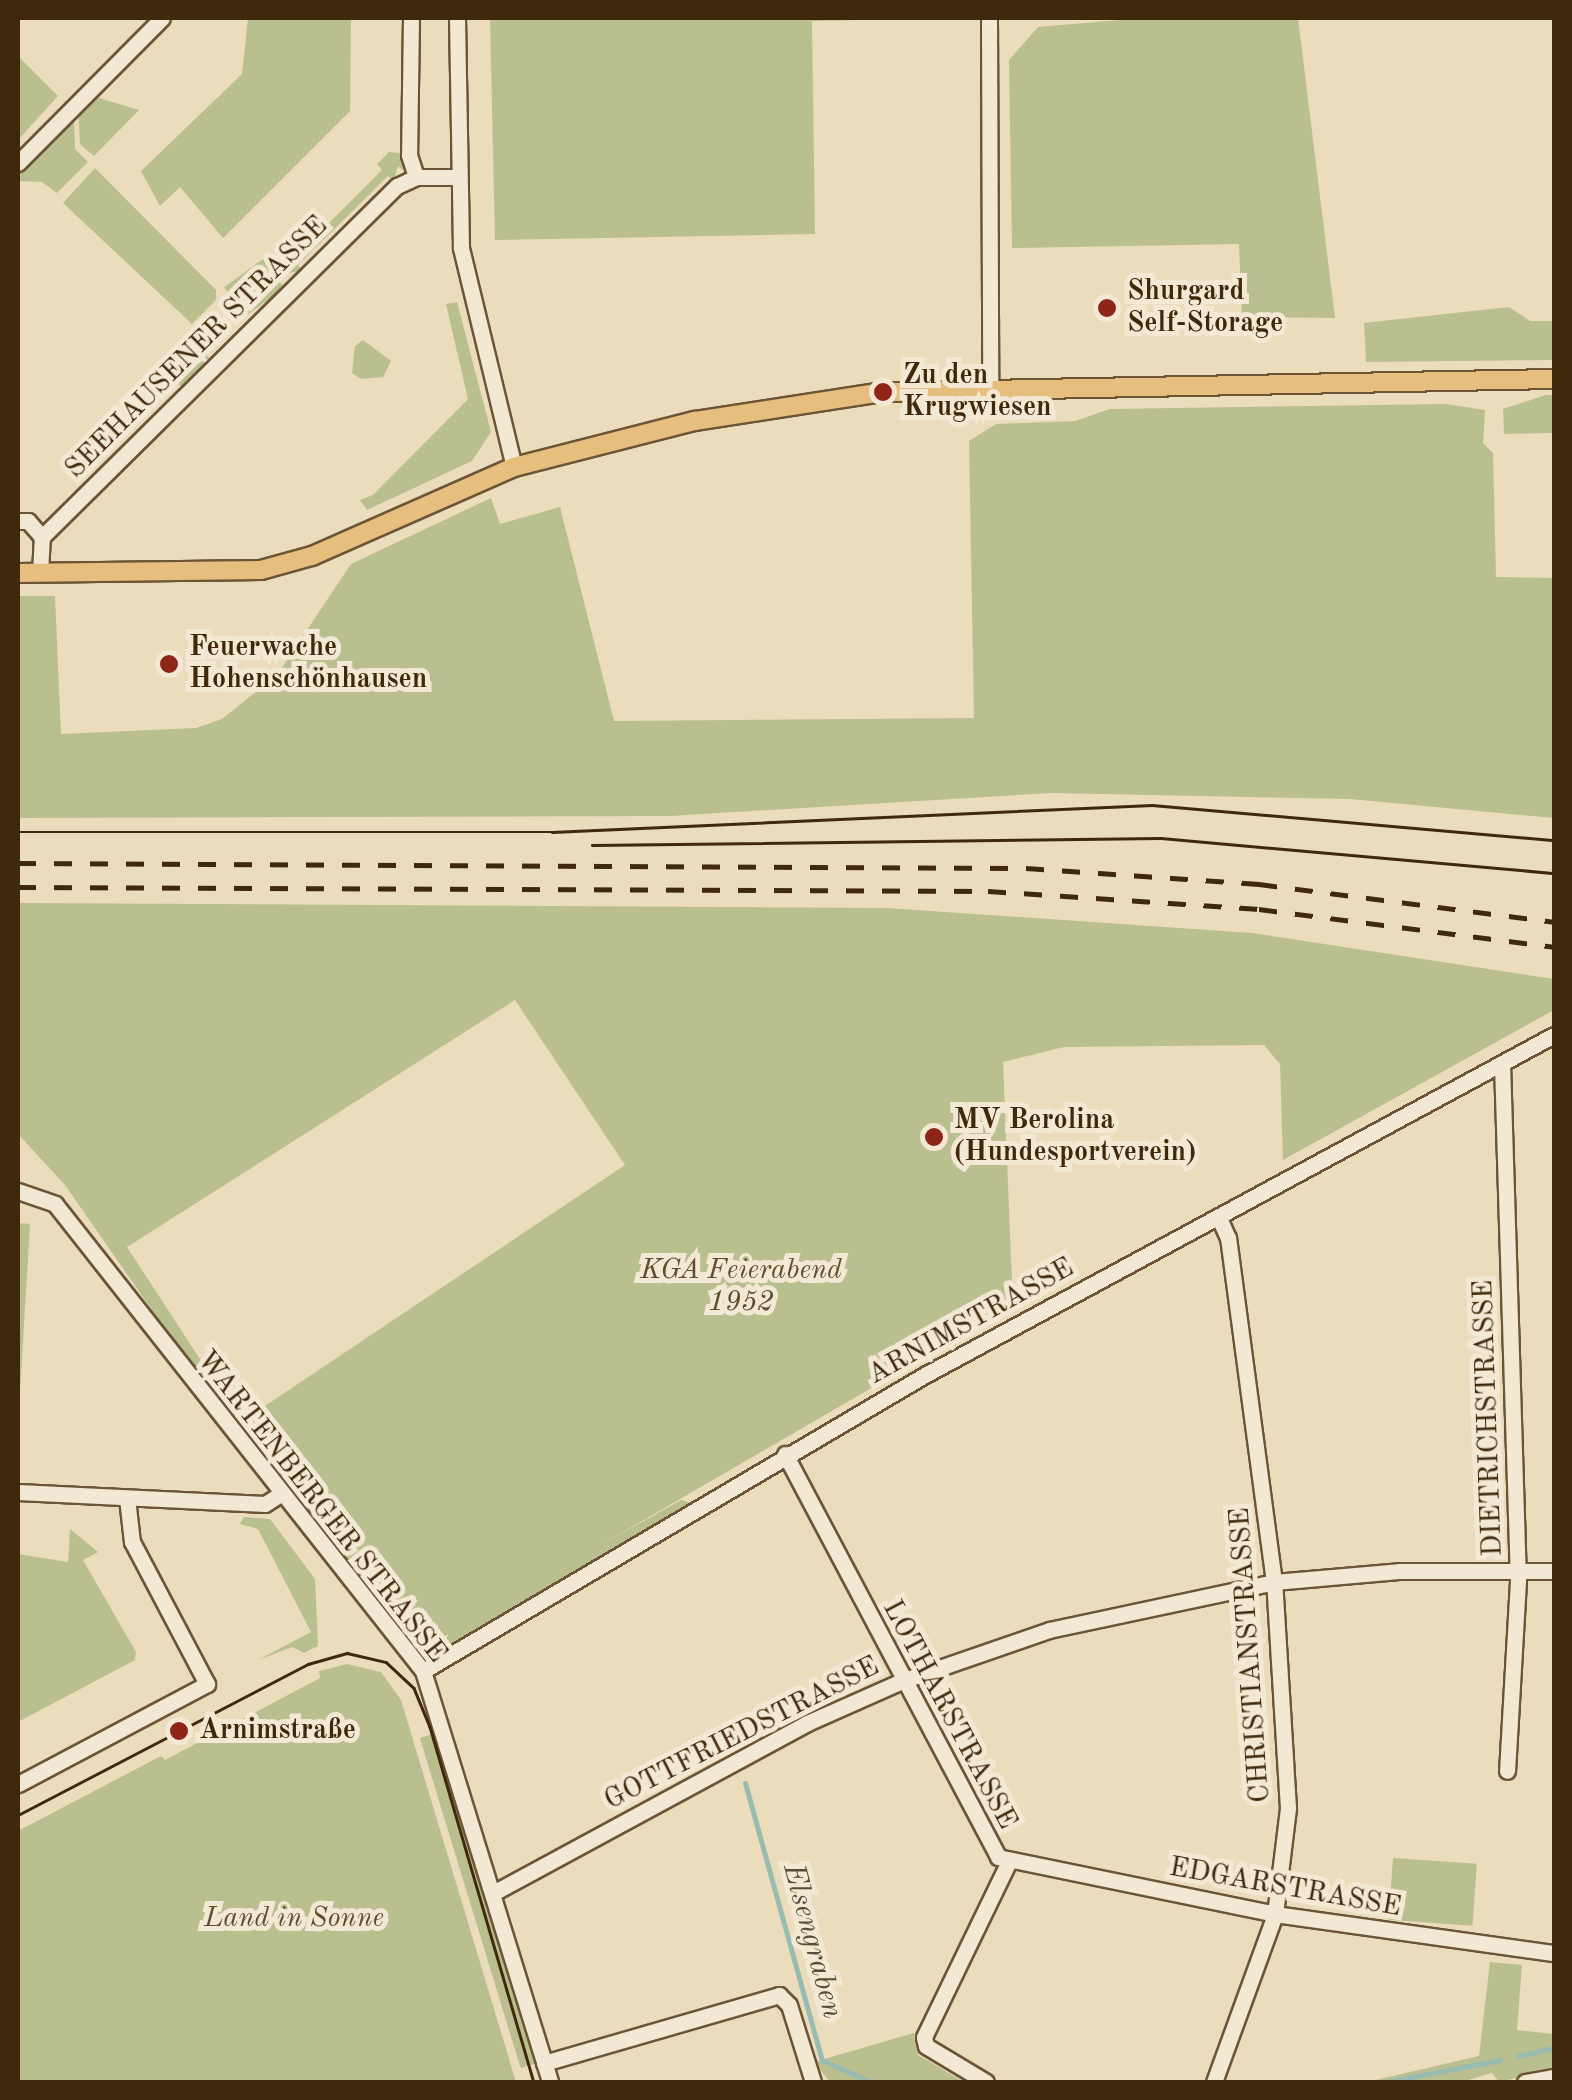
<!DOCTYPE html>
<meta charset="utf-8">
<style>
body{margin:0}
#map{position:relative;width:1572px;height:2100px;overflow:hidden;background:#ebdcbc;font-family:"Old Standard TT",serif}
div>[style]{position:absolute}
.green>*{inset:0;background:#babf8f;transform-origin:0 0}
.stream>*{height:5px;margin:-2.5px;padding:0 2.5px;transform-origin:2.5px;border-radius:2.5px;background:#98bbb2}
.roads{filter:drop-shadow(2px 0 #6b5536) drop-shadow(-2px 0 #6b5536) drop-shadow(0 2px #6b5536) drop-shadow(0 -2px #6b5536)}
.minor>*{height:15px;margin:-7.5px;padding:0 7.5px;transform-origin:7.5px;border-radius:7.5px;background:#f2e8d3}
.major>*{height:18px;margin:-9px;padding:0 9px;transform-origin:9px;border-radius:9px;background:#e6be7e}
.tram>*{height:2.5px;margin:-1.25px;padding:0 1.25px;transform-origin:1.25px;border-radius:1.25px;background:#40280a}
.rail>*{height:5px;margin-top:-2.5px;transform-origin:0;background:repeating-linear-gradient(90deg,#40280a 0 18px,transparent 0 36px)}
.dots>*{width:28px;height:28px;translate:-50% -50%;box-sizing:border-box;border:5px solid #f2e8d3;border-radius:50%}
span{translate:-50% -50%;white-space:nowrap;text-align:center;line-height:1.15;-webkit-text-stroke:10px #f2e8d3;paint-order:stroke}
.poi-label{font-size:28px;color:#40280a;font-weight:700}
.left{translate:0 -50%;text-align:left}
.street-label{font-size:28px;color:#40280a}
.park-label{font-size:28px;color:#5e4e2b;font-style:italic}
.water-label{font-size:30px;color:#564d34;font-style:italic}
.frame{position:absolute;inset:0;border:20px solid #40280a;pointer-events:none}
</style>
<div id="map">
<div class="green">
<div style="clip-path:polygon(248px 18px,351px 18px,350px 111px,223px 238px,180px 187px,160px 206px,141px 171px,242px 74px)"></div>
<div style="clip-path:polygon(490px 18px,965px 18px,812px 21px,815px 234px,495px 240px)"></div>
<div style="clip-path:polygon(1144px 18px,1298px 18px,1335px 318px,1242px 317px,1239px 244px,1012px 248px,1009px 60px,1038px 27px)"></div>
<div style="clip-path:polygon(18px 56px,58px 96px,18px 140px)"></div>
<div style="clip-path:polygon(99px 98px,139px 110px,94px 156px,80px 144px,78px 108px)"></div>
<div style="clip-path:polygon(74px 116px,75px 149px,88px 162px,57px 193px,42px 182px,18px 181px,18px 169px)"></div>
<div style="clip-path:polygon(389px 152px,401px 153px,404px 171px,398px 166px,394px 181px,388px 176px,298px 265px,302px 271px,286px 273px,285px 255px,291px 261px,382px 170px,377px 164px)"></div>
<div style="clip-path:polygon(95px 168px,216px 290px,216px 300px,192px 324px,63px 203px)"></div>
<div style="left:263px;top:259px;width:36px;height:48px;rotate:54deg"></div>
<div style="clip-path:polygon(457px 302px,491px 432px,472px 461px,367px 510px,360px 500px,373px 495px,468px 399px,446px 304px)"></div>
<div style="clip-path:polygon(1509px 307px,1530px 321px,1554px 321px,1554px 360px,1366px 362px,1364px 323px)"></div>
<div style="left:189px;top:338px;width:33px;height:40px;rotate:45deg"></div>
<div style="clip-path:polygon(363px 340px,391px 361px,383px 377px,361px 379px,352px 373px,355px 346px)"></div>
<div style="clip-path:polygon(1546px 395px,1554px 395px,1554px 433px,1504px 434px,1503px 409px)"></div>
<div style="clip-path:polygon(1446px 404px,1485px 410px,1483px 443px,1493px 453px,1496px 577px,1554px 578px,1554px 818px,1350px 799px,1051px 793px,670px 816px,18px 818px,18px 596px,55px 596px,61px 734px,196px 728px,222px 719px,277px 675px,351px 564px,491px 498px,500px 524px,560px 507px,614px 721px,974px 718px,969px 441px,996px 424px,1075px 421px,1110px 409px)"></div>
<div style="clip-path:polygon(evenodd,18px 903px,887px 908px,1252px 933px,1554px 979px,1554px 1010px,1283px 1160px,1280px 1064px,1264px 1045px,1064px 1047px,1003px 1062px,1013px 1306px,599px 1546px,681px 1500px,692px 1503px,446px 1649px,442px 1645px,449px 1634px,417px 1652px,220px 1408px,65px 1185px,18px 1134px,18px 903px,515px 1000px,625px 1165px,241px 1422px,127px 1247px,515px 1000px)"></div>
<div style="clip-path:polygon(18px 1223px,30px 1224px,18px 1426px)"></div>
<div style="clip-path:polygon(244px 1517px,270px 1519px,315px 1579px,318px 1646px,304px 1653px,292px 1647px,258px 1660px,311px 1632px,258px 1529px,240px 1524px)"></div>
<div style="clip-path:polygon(70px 1529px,98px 1552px,83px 1560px,136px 1652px,135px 1660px,18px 1722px,18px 1554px,68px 1562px)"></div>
<div style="clip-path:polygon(347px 1664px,381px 1672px,401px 1700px,516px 2082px,18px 2082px,18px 1831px,161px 1756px,165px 1760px,320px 1678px,319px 1671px)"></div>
<div style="left:436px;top:1733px;width:345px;height:17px;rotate:73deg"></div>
<div style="left:1393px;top:1858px;width:84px;height:62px;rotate:4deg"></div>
<div style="clip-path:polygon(1490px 1962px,1522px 1965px,1517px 2030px,1554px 2034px,1554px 2069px,1499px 2082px,1492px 2073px,1461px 2082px,1367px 2082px,1479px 2056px)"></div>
<div style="clip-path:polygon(914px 2033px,918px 2055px,964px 2082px,830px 2082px,814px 2062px)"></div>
</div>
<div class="stream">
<div style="left:745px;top:1783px;width:288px;rotate:74.5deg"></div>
<div style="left:822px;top:2060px;width:54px;rotate:24.2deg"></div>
<div style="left:1518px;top:2056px;width:37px;rotate:-13deg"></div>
<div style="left:1386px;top:2082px;width:116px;rotate:-10.9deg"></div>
</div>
<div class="roads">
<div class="minor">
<div style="left:411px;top:18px;width:137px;rotate:90.8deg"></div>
<div style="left:409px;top:155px;width:23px;rotate:72deg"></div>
<div style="left:457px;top:18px;width:230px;rotate:89deg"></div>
<div style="left:461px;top:248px;width:225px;rotate:76.4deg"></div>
<div style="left:989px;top:18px;width:369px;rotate:89.8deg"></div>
<div style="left:18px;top:163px;width:204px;rotate:-45.2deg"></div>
<div style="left:18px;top:521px;width:10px"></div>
<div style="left:28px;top:521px;width:21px;rotate:49deg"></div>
<div style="left:40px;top:573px;width:36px;rotate:-87deg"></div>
<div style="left:42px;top:537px;width:499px;rotate:-44.7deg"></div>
<div style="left:397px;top:186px;width:21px;rotate:-25deg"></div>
<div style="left:416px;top:177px;width:41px"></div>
<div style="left:1502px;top:1063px;width:518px;rotate:88.23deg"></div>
<div style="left:1518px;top:1581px;width:190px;rotate:93.3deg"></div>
<div style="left:18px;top:1191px;width:39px;rotate:19deg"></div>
<div style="left:55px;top:1204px;width:595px;rotate:51.76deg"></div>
<div style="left:423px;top:1671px;width:430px;rotate:72.8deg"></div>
<div style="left:785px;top:1454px;width:456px;rotate:62.1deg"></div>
<div style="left:998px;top:1857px;width:283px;rotate:11.6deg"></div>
<div style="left:1275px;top:1914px;width:282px;rotate:8deg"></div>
<div style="left:18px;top:1492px;width:247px;rotate:2.8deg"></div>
<div style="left:265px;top:1504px;width:17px;rotate:-33deg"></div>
<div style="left:423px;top:1671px;width:581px;rotate:-30.54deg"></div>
<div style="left:923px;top:1376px;width:717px;rotate:-28.39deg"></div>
<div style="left:18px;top:1784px;width:214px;rotate:-27.9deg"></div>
<div style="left:207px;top:1684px;width:161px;rotate:-117.8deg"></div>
<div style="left:132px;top:1542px;width:44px;rotate:-96.5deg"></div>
<div style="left:493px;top:1893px;width:357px;rotate:-28.4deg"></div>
<div style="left:807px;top:1723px;width:104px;rotate:-23.9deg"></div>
<div style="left:902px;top:1681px;width:156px;rotate:-19.1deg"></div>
<div style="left:1049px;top:1630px;width:230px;rotate:-12deg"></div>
<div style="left:1274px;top:1582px;width:125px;rotate:-5deg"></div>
<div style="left:1399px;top:1571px;width:155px"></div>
<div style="left:544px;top:2063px;width:245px;rotate:-16.1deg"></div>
<div style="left:779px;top:1995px;width:14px;rotate:45deg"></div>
<div style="left:789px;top:2005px;width:81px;rotate:72.7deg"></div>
<div style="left:986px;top:2082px;width:70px;rotate:-149deg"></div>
<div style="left:926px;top:2046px;width:9px;rotate:-103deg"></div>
<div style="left:924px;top:2037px;width:195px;rotate:-64.2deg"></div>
<div style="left:1214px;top:2082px;width:179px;rotate:-70deg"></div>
<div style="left:1275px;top:1914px;width:107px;rotate:-83deg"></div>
<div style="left:1288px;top:1808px;width:226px;rotate:-93.5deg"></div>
<div style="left:1274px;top:1582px;width:347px;rotate:-97.6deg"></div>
<div style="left:1228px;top:1238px;width:24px;rotate:-114deg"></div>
<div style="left:1525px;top:2082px;width:29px;rotate:-10deg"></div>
</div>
<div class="major">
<div style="left:18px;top:573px;width:243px;rotate:-0.7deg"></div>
<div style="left:261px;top:570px;width:53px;rotate:-15.4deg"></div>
<div style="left:312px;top:556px;width:221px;rotate:-23.8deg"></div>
<div style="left:514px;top:467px;width:187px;rotate:-14.3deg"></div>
<div style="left:695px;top:421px;width:190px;rotate:-8.8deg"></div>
<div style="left:883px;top:392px;width:671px;rotate:-1.11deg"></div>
</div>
</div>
<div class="tram">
<div style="left:18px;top:832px;width:534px"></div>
<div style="left:552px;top:832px;width:601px;rotate:-2.58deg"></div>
<div style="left:1152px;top:805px;width:404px;rotate:5deg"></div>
<div style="left:592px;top:845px;width:569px;rotate:-0.7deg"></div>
<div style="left:1161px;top:838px;width:395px;rotate:5.1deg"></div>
<div style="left:18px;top:1815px;width:327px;rotate:-27.5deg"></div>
<div style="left:308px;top:1664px;width:41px;rotate:-15.8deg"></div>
<div style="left:347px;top:1653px;width:40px;rotate:13deg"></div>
<div style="left:386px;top:1662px;width:38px;rotate:43deg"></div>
<div style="left:414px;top:1688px;width:42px;rotate:67.7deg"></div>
<div style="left:430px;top:1727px;width:370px;rotate:73.7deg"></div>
</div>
<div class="rail">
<div style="left:18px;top:863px;width:1008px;rotate:0.28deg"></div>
<div style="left:1026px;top:868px;width:234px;rotate:3.9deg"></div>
<div style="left:1259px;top:884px;width:297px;rotate:7.3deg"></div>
<div style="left:18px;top:887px;width:970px;rotate:0.24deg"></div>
<div style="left:988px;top:891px;width:272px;rotate:3.8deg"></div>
<div style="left:1259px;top:909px;width:297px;rotate:7.3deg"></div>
</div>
<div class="dots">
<div style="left:1107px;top:308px;background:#8f2418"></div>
<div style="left:883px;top:392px;background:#8f2418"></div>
<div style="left:169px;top:664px;background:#8f2418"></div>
<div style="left:934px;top:1137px;background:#8f2418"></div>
<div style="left:179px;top:1731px;background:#8f2418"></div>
</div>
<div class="poi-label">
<span class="left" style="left:1127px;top:308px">Shurgard<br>Self-Storage</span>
<span class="left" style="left:903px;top:392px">Zu den<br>Krugwiesen</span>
<span class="left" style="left:189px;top:664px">Feuerwache<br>Hohenschönhausen</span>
<span class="left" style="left:954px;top:1137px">MV Berolina<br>(Hundesportverein)</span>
<span class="left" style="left:199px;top:1731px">Arnimstraße</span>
</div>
<div class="street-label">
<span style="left:197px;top:348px;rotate:-45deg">SEEHAUSENER STRASSE</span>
<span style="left:971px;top:1322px;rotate:-29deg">ARNIMSTRASSE</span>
<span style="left:1489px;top:1418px;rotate:-92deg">DIETRICHSTRASSE</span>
<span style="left:321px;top:1507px;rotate:52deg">WARTENBERGER STRASSE</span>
<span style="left:1251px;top:1655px;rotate:-94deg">CHRISTIANSTRASSE</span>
<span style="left:949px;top:1715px;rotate:62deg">LOTHARSTRASSE</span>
<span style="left:742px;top:1734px;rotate:-27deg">GOTTFRIEDSTRASSE</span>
<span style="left:1285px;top:1888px;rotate:10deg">EDGARSTRASSE</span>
</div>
<div class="park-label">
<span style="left:741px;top:1287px">KGA Feierabend<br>1952</span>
<span style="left:294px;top:1919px">Land in Sonne</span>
</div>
<div class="water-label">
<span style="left:812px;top:1941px;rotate:75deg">Elsengraben</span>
</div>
<div class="frame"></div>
</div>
